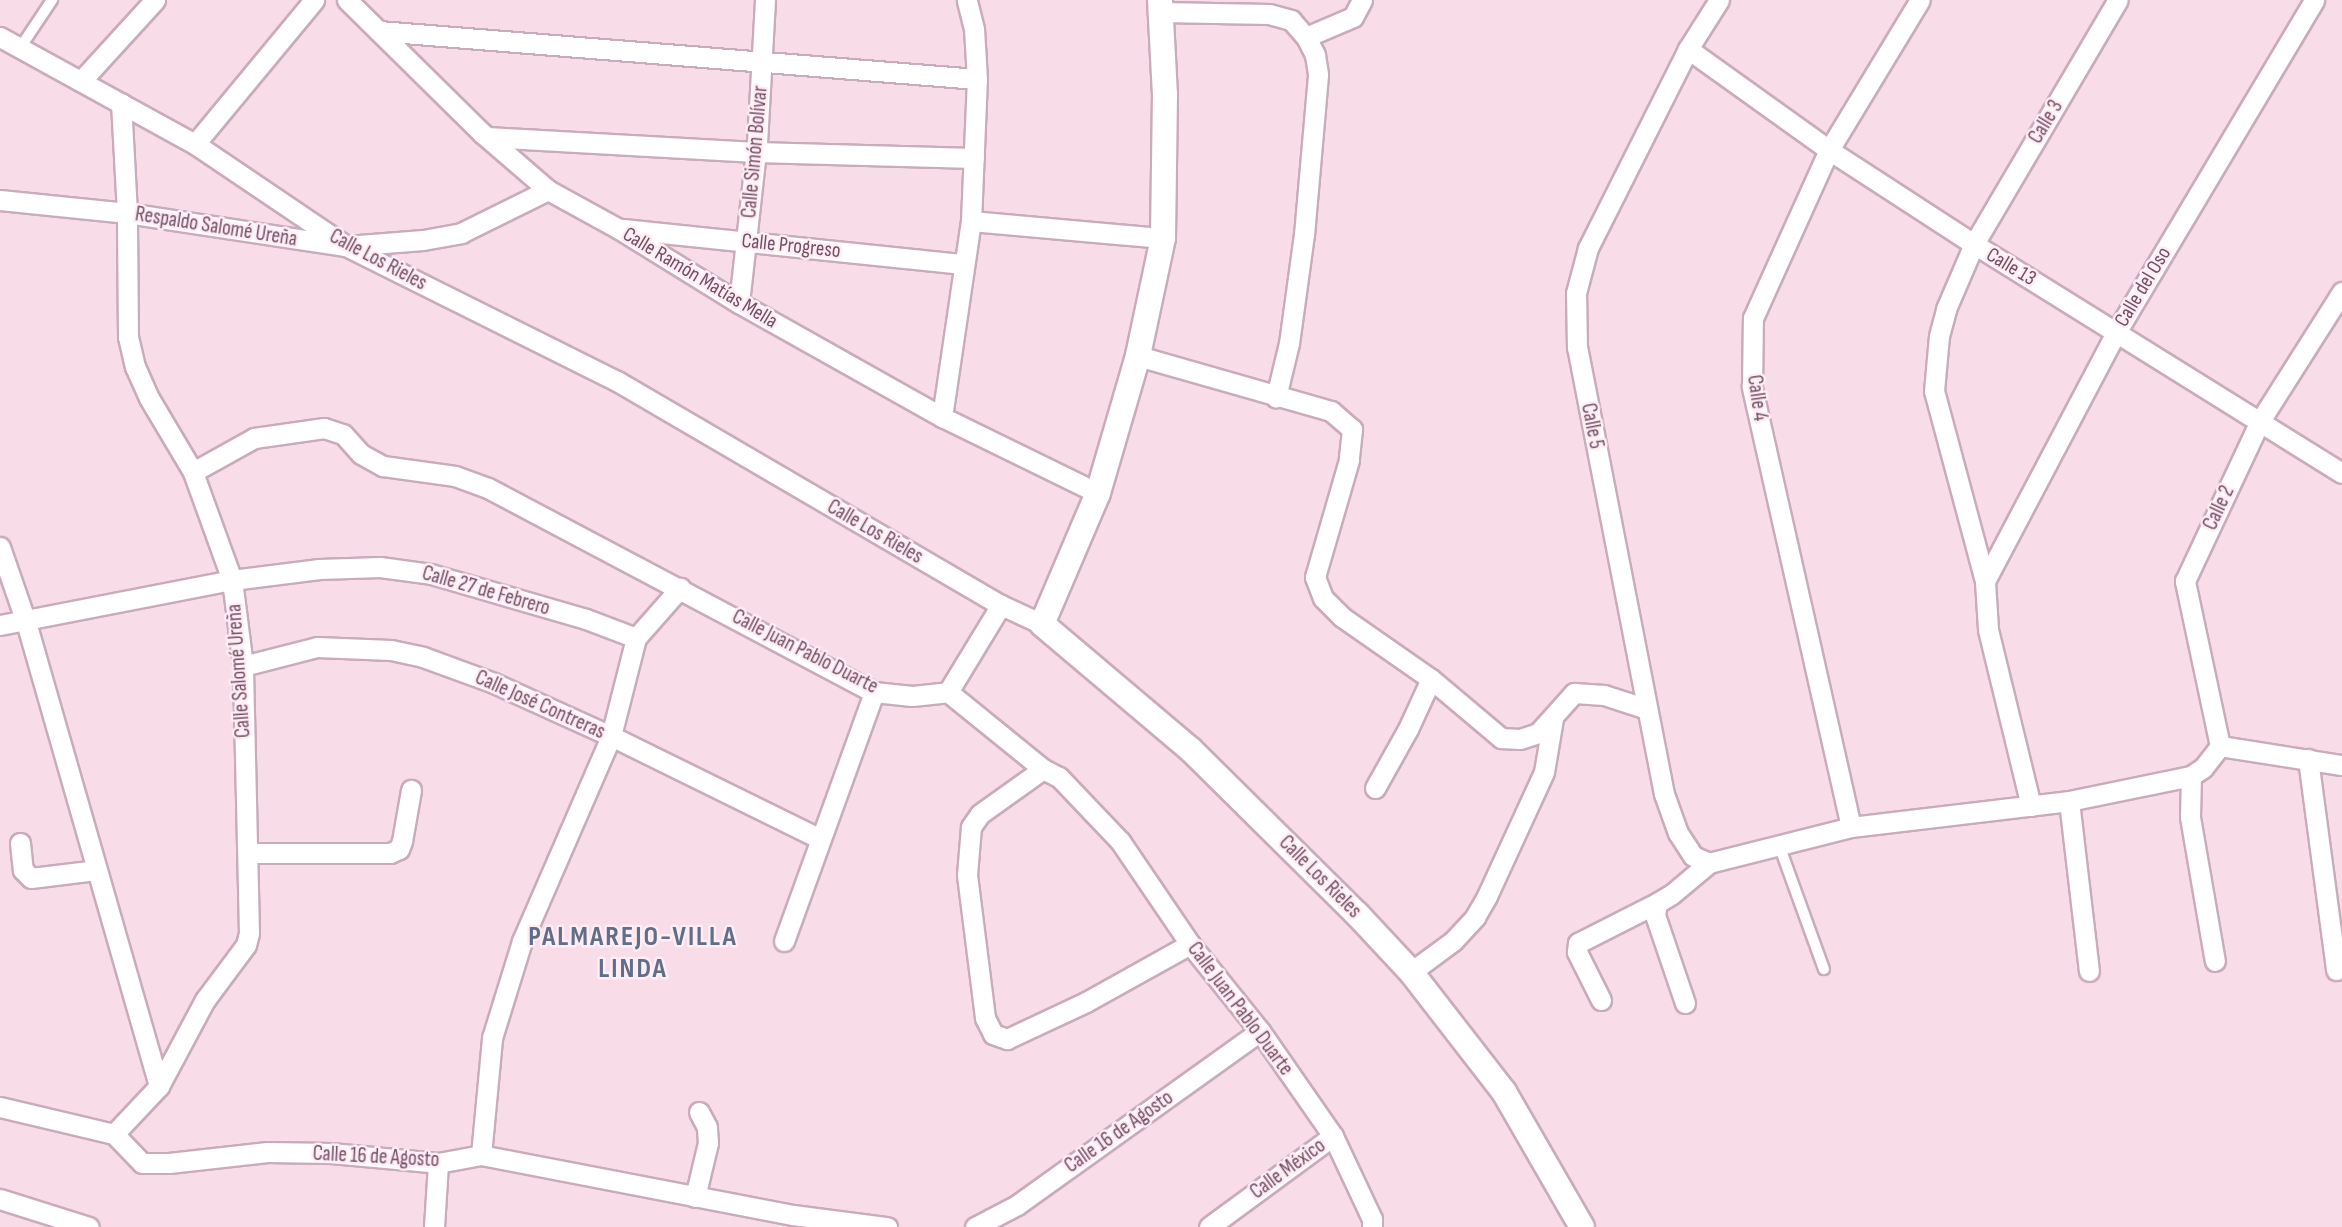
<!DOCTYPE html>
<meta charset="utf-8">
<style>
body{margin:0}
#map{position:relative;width:2342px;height:1227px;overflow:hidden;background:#fbe8ef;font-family:"Sofia Sans Condensed",sans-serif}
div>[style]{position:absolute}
.residential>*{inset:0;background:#f8dce8;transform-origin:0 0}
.roads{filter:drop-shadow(2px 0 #caabbc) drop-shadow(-2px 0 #caabbc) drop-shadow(0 2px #caabbc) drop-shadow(0 -2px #caabbc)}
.service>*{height:10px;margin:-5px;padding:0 5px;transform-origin:5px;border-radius:5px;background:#fff}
.minor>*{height:19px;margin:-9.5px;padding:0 9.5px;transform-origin:9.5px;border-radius:9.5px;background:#fff}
.tertiary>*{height:24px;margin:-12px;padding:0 12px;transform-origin:12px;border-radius:12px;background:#fff}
span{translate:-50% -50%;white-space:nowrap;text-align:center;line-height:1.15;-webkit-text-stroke:5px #feeef4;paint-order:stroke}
.street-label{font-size:21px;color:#744d66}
.district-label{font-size:28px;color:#606e8a;font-weight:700;letter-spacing:2px}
</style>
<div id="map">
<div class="residential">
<div style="left:0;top:0;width:2342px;height:1227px"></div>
</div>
<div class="roads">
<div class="service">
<div style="left:20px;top:48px;width:58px;rotate:-56.3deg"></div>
<div style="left:1779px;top:845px;width:132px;rotate:70.1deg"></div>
</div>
<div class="minor">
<div style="left:347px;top:0;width:190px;rotate:44.6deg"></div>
<div style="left:482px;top:133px;width:87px;rotate:40.8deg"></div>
<div style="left:548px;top:190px;width:81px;rotate:28.8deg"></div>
<div style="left:619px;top:229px;width:141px;rotate:31.7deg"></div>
<div style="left:739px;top:303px;width:233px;rotate:29.3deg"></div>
<div style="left:942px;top:417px;width:174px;rotate:26deg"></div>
<div style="left:1161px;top:12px;width:108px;rotate:1.1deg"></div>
<div style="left:1269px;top:14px;width:23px;rotate:15deg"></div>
<div style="left:1291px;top:20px;width:23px;rotate:49deg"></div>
<div style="left:1306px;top:37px;width:20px;rotate:63deg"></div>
<div style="left:1315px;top:55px;width:20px;rotate:81deg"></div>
<div style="left:1318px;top:75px;width:160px;rotate:95deg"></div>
<div style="left:1304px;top:234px;width:110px;rotate:97.8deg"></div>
<div style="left:1289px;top:343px;width:56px;rotate:103.5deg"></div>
<div style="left:379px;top:31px;width:600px;rotate:4.59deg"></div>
<div style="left:0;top:37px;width:222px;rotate:28.8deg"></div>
<div style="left:195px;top:144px;width:182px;rotate:34deg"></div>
<div style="left:346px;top:246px;width:303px;rotate:26.5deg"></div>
<div style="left:617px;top:381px;width:445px;rotate:30.3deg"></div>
<div style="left:1001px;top:605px;width:45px;rotate:24.9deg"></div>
<div style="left:1306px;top:37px;width:51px;rotate:-23.1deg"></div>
<div style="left:1353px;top:17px;width:19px;rotate:-62deg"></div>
<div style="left:1688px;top:49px;width:173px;rotate:35.6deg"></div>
<div style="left:1829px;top:150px;width:173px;rotate:33deg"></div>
<div style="left:1974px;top:244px;width:433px;rotate:31.9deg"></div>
<div style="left:81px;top:81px;width:110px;rotate:-47.6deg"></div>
<div style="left:487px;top:137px;width:269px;rotate:3.2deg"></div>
<div style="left:756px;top:152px;width:218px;rotate:1.6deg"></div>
<div style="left:195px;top:144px;width:187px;rotate:-50.4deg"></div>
<div style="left:0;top:200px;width:128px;rotate:5.8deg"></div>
<div style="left:127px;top:213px;width:221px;rotate:8.6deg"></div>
<div style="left:346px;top:246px;width:77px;rotate:-4.5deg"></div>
<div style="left:423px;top:240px;width:39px;rotate:-10deg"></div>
<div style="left:461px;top:233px;width:97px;rotate:-26.3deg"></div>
<div style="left:971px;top:221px;width:193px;rotate:5.1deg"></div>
<div style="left:623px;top:229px;width:342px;rotate:5.9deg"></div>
<div style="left:739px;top:303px;width:161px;rotate:-83.6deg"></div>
<div style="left:757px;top:143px;width:143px;rotate:-86.8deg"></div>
<div style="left:1138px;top:356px;width:201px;rotate:15.9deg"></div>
<div style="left:1331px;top:411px;width:28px;rotate:41deg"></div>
<div style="left:1352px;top:429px;width:31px;rotate:96deg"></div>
<div style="left:1349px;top:460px;width:122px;rotate:106.2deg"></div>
<div style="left:1315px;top:577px;width:22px;rotate:69deg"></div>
<div style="left:1323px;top:598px;width:27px;rotate:45deg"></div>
<div style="left:1342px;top:617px;width:108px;rotate:34.9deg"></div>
<div style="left:1431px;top:679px;width:92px;rotate:40.1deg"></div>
<div style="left:1501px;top:738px;width:19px;rotate:3deg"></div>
<div style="left:1520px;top:739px;width:19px;rotate:-18deg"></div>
<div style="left:1538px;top:733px;width:54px;rotate:-48deg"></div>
<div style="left:1574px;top:693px;width:30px;rotate:4deg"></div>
<div style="left:1604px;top:695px;width:45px;rotate:18deg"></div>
<div style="left:942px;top:417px;width:198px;rotate:-81.6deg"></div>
<div style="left:971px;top:221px;width:142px;rotate:-87.6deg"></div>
<div style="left:977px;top:79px;width:50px;rotate:-93.4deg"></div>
<div style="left:974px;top:29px;width:30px;rotate:-104deg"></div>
<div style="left:193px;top:472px;width:70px;rotate:-29.1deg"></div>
<div style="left:254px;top:438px;width:71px;rotate:-8.1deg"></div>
<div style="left:324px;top:428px;width:20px;rotate:18deg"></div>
<div style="left:343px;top:434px;width:27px;rotate:48deg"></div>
<div style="left:361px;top:454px;width:25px;rotate:29deg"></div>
<div style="left:383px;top:466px;width:73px;rotate:7.9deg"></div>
<div style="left:455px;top:476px;width:35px;rotate:20deg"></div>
<div style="left:488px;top:488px;width:437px;rotate:27.9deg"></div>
<div style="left:874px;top:692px;width:38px;rotate:6deg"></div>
<div style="left:912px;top:696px;width:36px;rotate:-6deg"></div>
<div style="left:948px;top:692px;width:122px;rotate:39deg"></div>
<div style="left:1043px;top:769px;width:18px;rotate:27deg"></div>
<div style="left:1059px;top:777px;width:88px;rotate:46.4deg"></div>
<div style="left:1120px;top:841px;width:125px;rotate:55.8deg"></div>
<div style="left:1190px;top:944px;width:112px;rotate:51.2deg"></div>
<div style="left:1260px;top:1031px;width:128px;rotate:55.2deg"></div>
<div style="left:1333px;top:1136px;width:92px;rotate:64.8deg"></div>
<div style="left:1372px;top:1219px;width:8px;rotate:90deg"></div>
<div style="left:0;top:547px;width:79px;rotate:70.9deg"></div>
<div style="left:26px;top:622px;width:483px;rotate:74deg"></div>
<div style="left:1985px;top:581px;width:283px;rotate:-62.2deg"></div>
<div style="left:2117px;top:331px;width:385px;rotate:-59.2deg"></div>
<div style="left:0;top:625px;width:236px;rotate:-11deg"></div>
<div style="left:232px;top:580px;width:88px;rotate:-7.2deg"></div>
<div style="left:319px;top:569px;width:61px;rotate:-1.9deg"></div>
<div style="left:380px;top:567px;width:51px;rotate:7.8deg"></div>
<div style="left:431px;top:574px;width:161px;rotate:16.2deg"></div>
<div style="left:586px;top:619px;width:53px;rotate:20.8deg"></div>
<div style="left:243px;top:666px;width:76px;rotate:-14.4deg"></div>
<div style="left:317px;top:647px;width:74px;rotate:2.3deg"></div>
<div style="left:391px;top:650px;width:33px;rotate:12deg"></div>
<div style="left:423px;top:657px;width:76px;rotate:20.1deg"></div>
<div style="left:494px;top:683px;width:128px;rotate:24.4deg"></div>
<div style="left:611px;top:736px;width:233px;rotate:26.2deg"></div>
<div style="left:948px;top:692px;width:102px;rotate:-58.7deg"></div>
<div style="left:2220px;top:746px;width:169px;rotate:-102deg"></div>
<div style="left:2185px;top:581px;width:177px;rotate:-64.9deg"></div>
<div style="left:2260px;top:421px;width:153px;rotate:-57.6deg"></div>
<div style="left:2308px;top:759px;width:213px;rotate:82.4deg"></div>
<div style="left:1043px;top:769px;width:77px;rotate:144.5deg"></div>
<div style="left:980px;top:814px;width:16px;rotate:125deg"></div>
<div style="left:971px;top:827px;width:48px;rotate:94.8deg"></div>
<div style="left:967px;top:875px;width:144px;rotate:82.8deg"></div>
<div style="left:985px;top:1018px;width:18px;rotate:63deg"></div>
<div style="left:993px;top:1034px;width:15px;rotate:20deg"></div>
<div style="left:1007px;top:1039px;width:87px;rotate:-25.1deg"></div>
<div style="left:1086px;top:1002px;width:119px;rotate:-29.1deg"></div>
<div style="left:2191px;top:776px;width:41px;rotate:91.4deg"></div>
<div style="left:2190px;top:817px;width:146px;rotate:80.2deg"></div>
<div style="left:1375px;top:788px;width:68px;rotate:-60.8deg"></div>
<div style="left:1408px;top:729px;width:55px;rotate:-65.3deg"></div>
<div style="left:2069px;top:801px;width:171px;rotate:83.3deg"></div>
<div style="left:2031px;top:806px;width:182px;rotate:-103.7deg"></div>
<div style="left:1988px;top:629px;width:48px;rotate:-93.6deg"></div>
<div style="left:1985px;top:581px;width:197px;rotate:-105deg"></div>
<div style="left:1934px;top:391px;width:55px;rotate:-84.8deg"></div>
<div style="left:1939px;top:336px;width:28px;rotate:-75deg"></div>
<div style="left:1946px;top:309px;width:71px;rotate:-66.7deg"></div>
<div style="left:1974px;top:244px;width:283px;rotate:-59.5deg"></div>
<div style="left:1851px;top:827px;width:452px;rotate:-102.7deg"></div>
<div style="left:1752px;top:386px;width:68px;rotate:-89.2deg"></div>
<div style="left:1753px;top:318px;width:184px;rotate:-65.7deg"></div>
<div style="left:1829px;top:150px;width:175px;rotate:-58.8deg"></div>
<div style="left:20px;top:843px;width:27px;rotate:84deg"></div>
<div style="left:23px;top:870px;width:11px;rotate:45deg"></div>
<div style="left:31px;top:878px;width:65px;rotate:-7deg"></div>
<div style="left:249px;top:853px;width:141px"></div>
<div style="left:390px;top:853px;width:10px;rotate:-24deg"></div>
<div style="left:399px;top:849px;width:9px;rotate:-69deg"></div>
<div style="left:402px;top:841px;width:52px;rotate:-80deg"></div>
<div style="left:1709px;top:863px;width:17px;rotate:-156deg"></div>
<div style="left:1693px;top:856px;width:27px;rotate:-123deg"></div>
<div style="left:1678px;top:833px;width:41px;rotate:-109.7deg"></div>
<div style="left:1664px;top:794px;width:454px;rotate:-101deg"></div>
<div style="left:1577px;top:348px;width:55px;rotate:-91deg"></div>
<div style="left:1576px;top:293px;width:47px;rotate:-75.1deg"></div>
<div style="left:1588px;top:248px;width:223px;rotate:-63.3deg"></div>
<div style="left:1688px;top:49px;width:58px;rotate:-57.7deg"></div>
<div style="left:784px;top:941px;width:265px;rotate:-70.1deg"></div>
<div style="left:1411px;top:972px;width:52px;rotate:-36.4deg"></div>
<div style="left:1453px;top:941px;width:33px;rotate:-47deg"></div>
<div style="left:1475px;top:917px;width:24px;rotate:-60deg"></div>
<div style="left:1487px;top:896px;width:136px;rotate:-65.3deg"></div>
<div style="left:1544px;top:772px;width:54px;rotate:-80.4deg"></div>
<div style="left:1601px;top:1000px;width:54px;rotate:-116.6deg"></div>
<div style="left:1577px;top:952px;width:9px;rotate:-84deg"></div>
<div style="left:1578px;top:943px;width:89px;rotate:-26.9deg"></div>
<div style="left:1685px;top:1003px;width:93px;rotate:-108.8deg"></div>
<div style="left:1655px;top:915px;width:12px;rotate:-81deg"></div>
<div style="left:1657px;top:903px;width:17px;rotate:-31deg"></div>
<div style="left:1672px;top:894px;width:48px;rotate:-40deg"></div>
<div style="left:1709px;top:863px;width:146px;rotate:-14.2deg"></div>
<div style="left:1851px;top:827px;width:220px;rotate:-6.8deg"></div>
<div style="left:2069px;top:801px;width:125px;rotate:-11.6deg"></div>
<div style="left:2191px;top:776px;width:14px;rotate:-34deg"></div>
<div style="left:2203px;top:768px;width:28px;rotate:-52deg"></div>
<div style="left:2220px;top:746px;width:123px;rotate:8.9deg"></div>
<div style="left:0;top:1107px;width:117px;rotate:13.3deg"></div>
<div style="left:114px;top:1134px;width:40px;rotate:46deg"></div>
<div style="left:142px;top:1163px;width:27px"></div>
<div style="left:169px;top:1163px;width:99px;rotate:-6.4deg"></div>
<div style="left:267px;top:1152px;width:64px;rotate:0.9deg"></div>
<div style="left:331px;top:1153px;width:107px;rotate:5.3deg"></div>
<div style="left:438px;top:1163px;width:44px;rotate:-10.5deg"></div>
<div style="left:481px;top:1155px;width:318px;rotate:10.9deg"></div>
<div style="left:793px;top:1215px;width:95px;rotate:7.3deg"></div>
<div style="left:114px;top:1134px;width:66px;rotate:-46.8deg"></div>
<div style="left:159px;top:1086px;width:98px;rotate:-61.9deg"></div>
<div style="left:205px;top:1000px;width:69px;rotate:-53.3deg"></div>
<div style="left:246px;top:945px;width:12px;rotate:-76deg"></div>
<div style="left:249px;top:933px;width:267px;rotate:-91.3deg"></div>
<div style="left:243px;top:666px;width:87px;rotate:-97.3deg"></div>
<div style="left:232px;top:580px;width:115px;rotate:-109.9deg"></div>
<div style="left:193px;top:472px;width:86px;rotate:-120.7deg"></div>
<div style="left:149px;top:398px;width:34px;rotate:-114deg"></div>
<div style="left:135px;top:367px;width:31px;rotate:-103deg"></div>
<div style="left:128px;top:337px;width:124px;rotate:-90.5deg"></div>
<div style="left:127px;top:213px;width:110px;rotate:-93.1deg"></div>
<div style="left:481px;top:1155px;width:118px;rotate:-84.6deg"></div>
<div style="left:492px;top:1038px;width:102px;rotate:-72.8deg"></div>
<div style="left:522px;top:941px;width:223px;rotate:-66.5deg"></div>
<div style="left:611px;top:736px;width:101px;rotate:-75.7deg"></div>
<div style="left:636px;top:638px;width:67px;rotate:-48.7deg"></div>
<div style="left:695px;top:1197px;width:56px;rotate:-76.5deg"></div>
<div style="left:708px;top:1143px;width:16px;rotate:-94deg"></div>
<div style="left:707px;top:1127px;width:17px;rotate:-118deg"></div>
<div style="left:0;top:1199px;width:93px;rotate:17.5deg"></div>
<div style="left:434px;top:1227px;width:64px;rotate:-86.4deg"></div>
<div style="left:975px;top:1227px;width:47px;rotate:-27.6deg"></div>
<div style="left:1017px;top:1205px;width:299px;rotate:-35.6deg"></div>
<div style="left:1209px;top:1227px;width:154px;rotate:-36.3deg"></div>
</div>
<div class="tertiary">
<div style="left:1160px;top:0;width:94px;rotate:87deg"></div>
<div style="left:1165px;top:94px;width:144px;rotate:90.8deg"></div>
<div style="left:1163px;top:238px;width:121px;rotate:102deg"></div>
<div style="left:1138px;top:356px;width:143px;rotate:106.3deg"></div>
<div style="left:1098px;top:493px;width:142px;rotate:113.1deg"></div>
<div style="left:1042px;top:624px;width:195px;rotate:40.2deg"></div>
<div style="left:1191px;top:750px;width:233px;rotate:44.7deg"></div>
<div style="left:1357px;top:914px;width:79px;rotate:47deg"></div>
<div style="left:1411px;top:972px;width:152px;rotate:52.2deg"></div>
<div style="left:1504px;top:1092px;width:156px;rotate:60deg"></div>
</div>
</div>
<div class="street-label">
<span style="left:2046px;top:122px;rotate:-59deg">Calle 3</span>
<span style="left:755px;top:152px;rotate:-85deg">Calle Simón Bolívar</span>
<span style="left:216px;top:227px;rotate:9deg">Respaldo Salomé Ureña</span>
<span style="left:791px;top:246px;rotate:6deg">Calle Progreso</span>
<span style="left:378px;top:260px;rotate:28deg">Calle Los Rieles</span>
<span style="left:2011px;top:267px;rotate:31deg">Calle 13</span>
<span style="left:700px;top:278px;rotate:31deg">Calle Ramón Matías Mella</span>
<span style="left:2143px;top:287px;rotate:-59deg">Calle del Oso</span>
<span style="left:1757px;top:398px;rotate:82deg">Calle 4</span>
<span style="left:1592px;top:426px;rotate:79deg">Calle 5</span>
<span style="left:2219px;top:508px;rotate:-65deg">Calle 2</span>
<span style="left:875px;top:532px;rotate:30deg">Calle Los Rieles</span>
<span style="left:486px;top:591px;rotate:16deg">Calle 27 de Febrero</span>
<span style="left:805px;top:652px;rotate:27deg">Calle Juan Pablo Duarte</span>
<span style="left:239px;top:671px;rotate:-94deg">Calle Salomé Ureña</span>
<span style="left:540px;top:705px;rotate:24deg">Calle José Contreras</span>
<span style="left:1320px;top:877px;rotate:45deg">Calle Los Rieles</span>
<span style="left:1240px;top:1009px;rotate:53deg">Calle Juan Pablo Duarte</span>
<span style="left:1119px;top:1132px;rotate:-35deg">Calle 16 de Agosto</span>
<span style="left:376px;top:1157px;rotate:3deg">Calle 16 de Agosto</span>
<span style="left:1288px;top:1169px;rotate:-36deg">Calle México</span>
</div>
<div class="district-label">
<span style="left:633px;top:953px">PALMAREJO-VILLA<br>LINDA</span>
</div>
</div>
